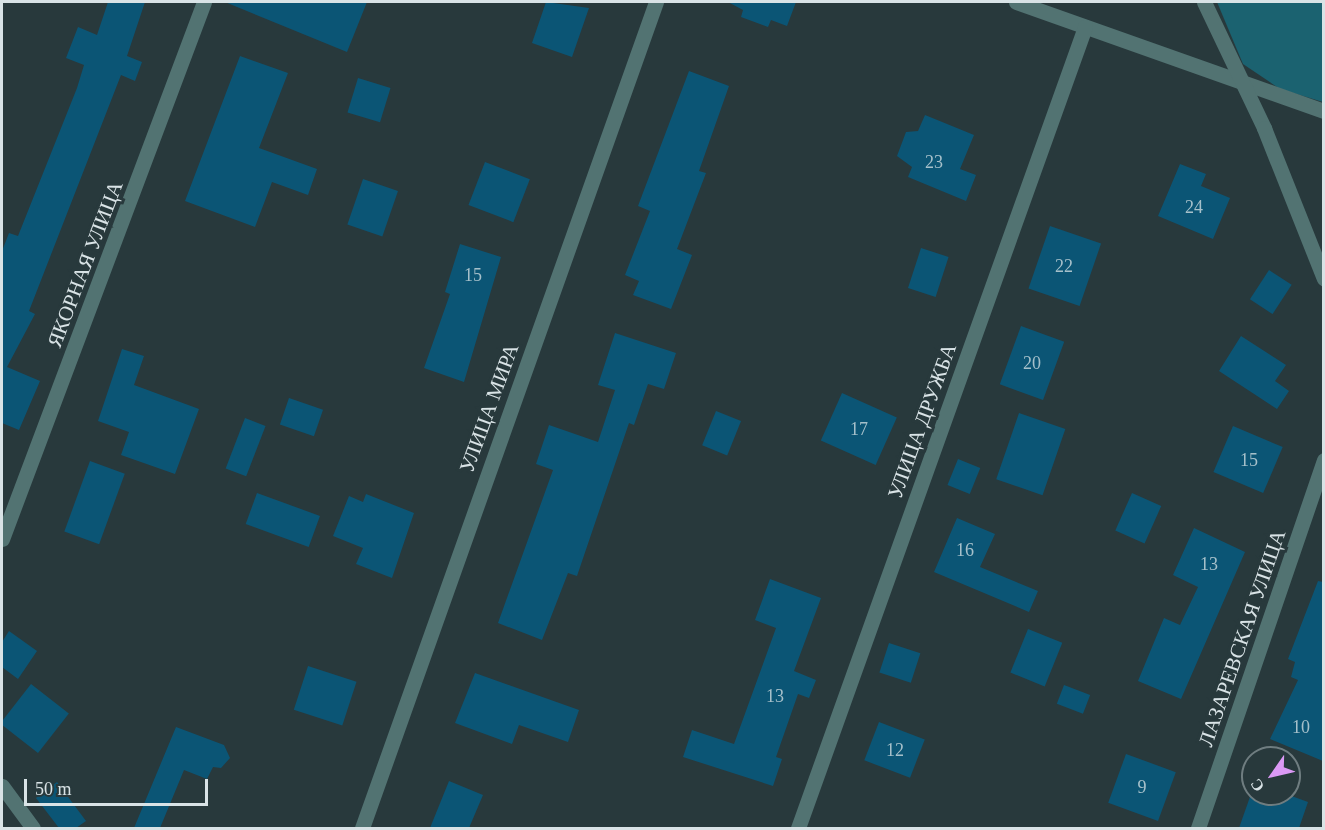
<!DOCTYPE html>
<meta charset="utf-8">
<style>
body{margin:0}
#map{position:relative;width:1325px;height:830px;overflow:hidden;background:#28393c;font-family:"Times New Roman",serif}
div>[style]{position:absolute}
.green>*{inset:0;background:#1b6270}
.building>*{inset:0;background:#0b5575;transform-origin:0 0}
.street>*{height:15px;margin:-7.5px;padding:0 7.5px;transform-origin:7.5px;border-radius:7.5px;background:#527372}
span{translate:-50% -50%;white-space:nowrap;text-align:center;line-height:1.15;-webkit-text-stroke:6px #28393c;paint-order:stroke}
.number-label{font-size:18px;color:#a6c0ca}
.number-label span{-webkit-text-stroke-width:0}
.street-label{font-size:21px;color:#d9e3e6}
.frame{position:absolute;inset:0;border:3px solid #d9e3e6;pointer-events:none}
.north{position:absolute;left:1241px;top:746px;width:60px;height:60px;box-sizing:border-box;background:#28393c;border:2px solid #6f7d80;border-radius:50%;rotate:236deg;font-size:16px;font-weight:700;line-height:24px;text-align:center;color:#d9e3e6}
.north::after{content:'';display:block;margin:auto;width:21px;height:27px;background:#db99f5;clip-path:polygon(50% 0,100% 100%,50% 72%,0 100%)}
.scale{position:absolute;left:24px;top:779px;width:184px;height:27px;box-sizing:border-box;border:3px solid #d9e3e6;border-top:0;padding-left:8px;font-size:18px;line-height:21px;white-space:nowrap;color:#d9e3e6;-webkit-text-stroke:4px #28393c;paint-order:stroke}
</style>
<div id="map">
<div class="green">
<div style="clip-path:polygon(1217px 2px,1323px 2px,1323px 102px,1280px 89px,1243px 64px)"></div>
</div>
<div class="building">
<div style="clip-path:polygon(108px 2px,145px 2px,127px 56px,142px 62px,135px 81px,121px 75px,29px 311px,35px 314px,7px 367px,40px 381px,19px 430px,2px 423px,2px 251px,9px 233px,18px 236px,77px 88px,84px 65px,66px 58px,78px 27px,97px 35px)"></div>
<div style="clip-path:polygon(225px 2px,367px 2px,347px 52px)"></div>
<div style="clip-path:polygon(546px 2px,589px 8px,572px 57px,532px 43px)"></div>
<div style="clip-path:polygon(728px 2px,796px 2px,787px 26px,771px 20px,768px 27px,741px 17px,743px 10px)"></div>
<div style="clip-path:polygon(240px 56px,288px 73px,259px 148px,317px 169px,308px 195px,272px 182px,255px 227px,185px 201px)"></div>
<div style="clip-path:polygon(689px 71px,729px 86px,699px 171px,706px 173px,677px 249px,692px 255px,671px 309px,633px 295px,639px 281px,625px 275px,650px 211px,638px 206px)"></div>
<div style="left:358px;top:78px;width:34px;height:36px;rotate:17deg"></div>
<div style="clip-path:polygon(925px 115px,974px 135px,960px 169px,976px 175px,966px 201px,908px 177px,912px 167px,897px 156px,906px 132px,918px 131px)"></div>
<div style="left:485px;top:162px;width:48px;height:46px;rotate:21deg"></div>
<div style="clip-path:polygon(1180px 164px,1206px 174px,1201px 186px,1230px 198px,1213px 239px,1158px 216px)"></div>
<div style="left:363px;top:179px;width:37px;height:48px;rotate:19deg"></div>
<div style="left:1050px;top:226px;width:54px;height:66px;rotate:19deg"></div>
<div style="clip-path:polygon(460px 244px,501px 257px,464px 382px,424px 368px,450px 294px,445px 292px)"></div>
<div style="left:921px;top:248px;width:29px;height:42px;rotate:18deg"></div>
<div style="left:1269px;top:270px;width:27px;height:35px;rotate:33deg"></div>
<div style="left:1021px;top:326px;width:46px;height:62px;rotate:20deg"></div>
<div style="clip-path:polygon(615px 333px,676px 353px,664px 389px,648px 384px,634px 425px,629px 423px,577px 576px,568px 573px,542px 640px,498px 623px,553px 470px,536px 464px,549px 425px,598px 442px,615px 390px,598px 385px)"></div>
<div style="clip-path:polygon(1241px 336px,1286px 365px,1275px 381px,1289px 391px,1277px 409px,1219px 371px)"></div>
<div style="clip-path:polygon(122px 349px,144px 356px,134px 385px,199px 409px,175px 474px,121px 455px,129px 432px,98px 421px)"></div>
<div style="left:842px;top:393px;width:60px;height:52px;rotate:24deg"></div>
<div style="left:289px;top:398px;width:36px;height:28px;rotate:19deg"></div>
<div style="left:716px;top:411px;width:27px;height:37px;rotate:22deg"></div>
<div style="left:1019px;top:413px;width:49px;height:70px;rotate:19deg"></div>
<div style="left:245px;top:418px;width:22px;height:54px;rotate:21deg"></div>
<div style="left:1233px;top:426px;width:54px;height:50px;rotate:23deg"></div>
<div style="left:958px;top:459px;width:24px;height:28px;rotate:22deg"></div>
<div style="left:90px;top:461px;width:37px;height:75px;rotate:20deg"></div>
<div style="left:257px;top:493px;width:67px;height:33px;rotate:20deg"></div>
<div style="left:1132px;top:493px;width:32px;height:41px;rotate:24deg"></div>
<div style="clip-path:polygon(366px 494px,414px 513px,392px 578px,356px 564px,363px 548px,333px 536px,349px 496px,363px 502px)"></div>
<div style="clip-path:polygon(957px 518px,995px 534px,980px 567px,1038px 591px,1029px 612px,934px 572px)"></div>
<div style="clip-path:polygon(1194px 528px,1245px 552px,1181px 699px,1138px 681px,1164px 618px,1180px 625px,1198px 587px,1173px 575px)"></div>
<div style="clip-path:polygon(770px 579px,821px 598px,794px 671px,816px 680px,809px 698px,798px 694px,776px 757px,782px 759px,773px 786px,683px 757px,692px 730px,734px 744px,776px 628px,755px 620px)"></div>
<div style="clip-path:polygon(1318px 581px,1323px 582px,1323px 761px,1270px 739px,1298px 680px,1291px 677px,1295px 662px,1288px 659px)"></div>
<div style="left:1028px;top:629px;width:37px;height:47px;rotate:22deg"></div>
<div style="clip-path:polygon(9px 631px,37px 651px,18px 679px,2px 667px,2px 642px)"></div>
<div style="left:889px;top:643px;width:33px;height:31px;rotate:18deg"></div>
<div style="left:308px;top:666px;width:51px;height:46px;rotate:18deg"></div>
<div style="clip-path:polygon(475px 673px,579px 710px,568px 742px,519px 725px,512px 744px,455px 723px)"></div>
<div style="left:31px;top:684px;width:48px;height:50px;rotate:38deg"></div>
<div style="left:1064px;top:685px;width:28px;height:20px;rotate:21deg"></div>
<div style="left:879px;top:722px;width:49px;height:41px;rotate:21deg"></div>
<div style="clip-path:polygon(176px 727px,224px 745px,230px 758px,221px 768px,213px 767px,207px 779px,184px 770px,160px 828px,134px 828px)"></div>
<div style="left:1126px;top:754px;width:53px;height:52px;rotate:20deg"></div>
<div style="clip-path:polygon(449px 781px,483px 795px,469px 828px,430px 828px)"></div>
<div style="clip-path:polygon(57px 782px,86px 821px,76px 828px,59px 828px,36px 798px)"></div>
<div style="clip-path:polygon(1251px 794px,1286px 794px,1308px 802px,1299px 828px,1239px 828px)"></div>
</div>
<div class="street">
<div style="left:1016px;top:2px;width:327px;rotate:19.5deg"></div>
<div style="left:1204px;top:2px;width:140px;rotate:64.5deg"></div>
<div style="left:1264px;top:128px;width:162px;rotate:68.3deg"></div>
<div style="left:2px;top:539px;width:574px;rotate:-69.39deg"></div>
<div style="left:2px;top:786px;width:52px;rotate:53.6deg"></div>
<div style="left:362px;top:828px;width:877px;rotate:-70.41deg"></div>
<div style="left:798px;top:828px;width:851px;rotate:-70.29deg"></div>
<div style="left:1198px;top:828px;width:389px;rotate:-71.1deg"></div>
</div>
<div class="number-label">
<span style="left:934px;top:162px">23</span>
<span style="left:1194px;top:207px">24</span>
<span style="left:1064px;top:266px">22</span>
<span style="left:473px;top:275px">15</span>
<span style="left:1032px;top:363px">20</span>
<span style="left:859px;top:429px">17</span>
<span style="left:1249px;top:460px">15</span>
<span style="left:965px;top:550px">16</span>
<span style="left:1209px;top:564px">13</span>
<span style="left:775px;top:696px">13</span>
<span style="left:1301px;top:727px">10</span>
<span style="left:895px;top:750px">12</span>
<span style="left:1142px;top:787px">9</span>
</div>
<div class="street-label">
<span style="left:85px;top:264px;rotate:-69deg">ЯКОРНАЯ УЛИЦА</span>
<span style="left:489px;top:408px;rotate:-70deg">УЛИЦА МИРА</span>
<span style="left:922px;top:421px;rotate:-70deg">УЛИЦА ДРУЖБА</span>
<span style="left:1242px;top:638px;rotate:-71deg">ЛАЗАРЕВСКАЯ УЛИЦА</span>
</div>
<div class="frame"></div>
<div class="north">С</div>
<div class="scale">50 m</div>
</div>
